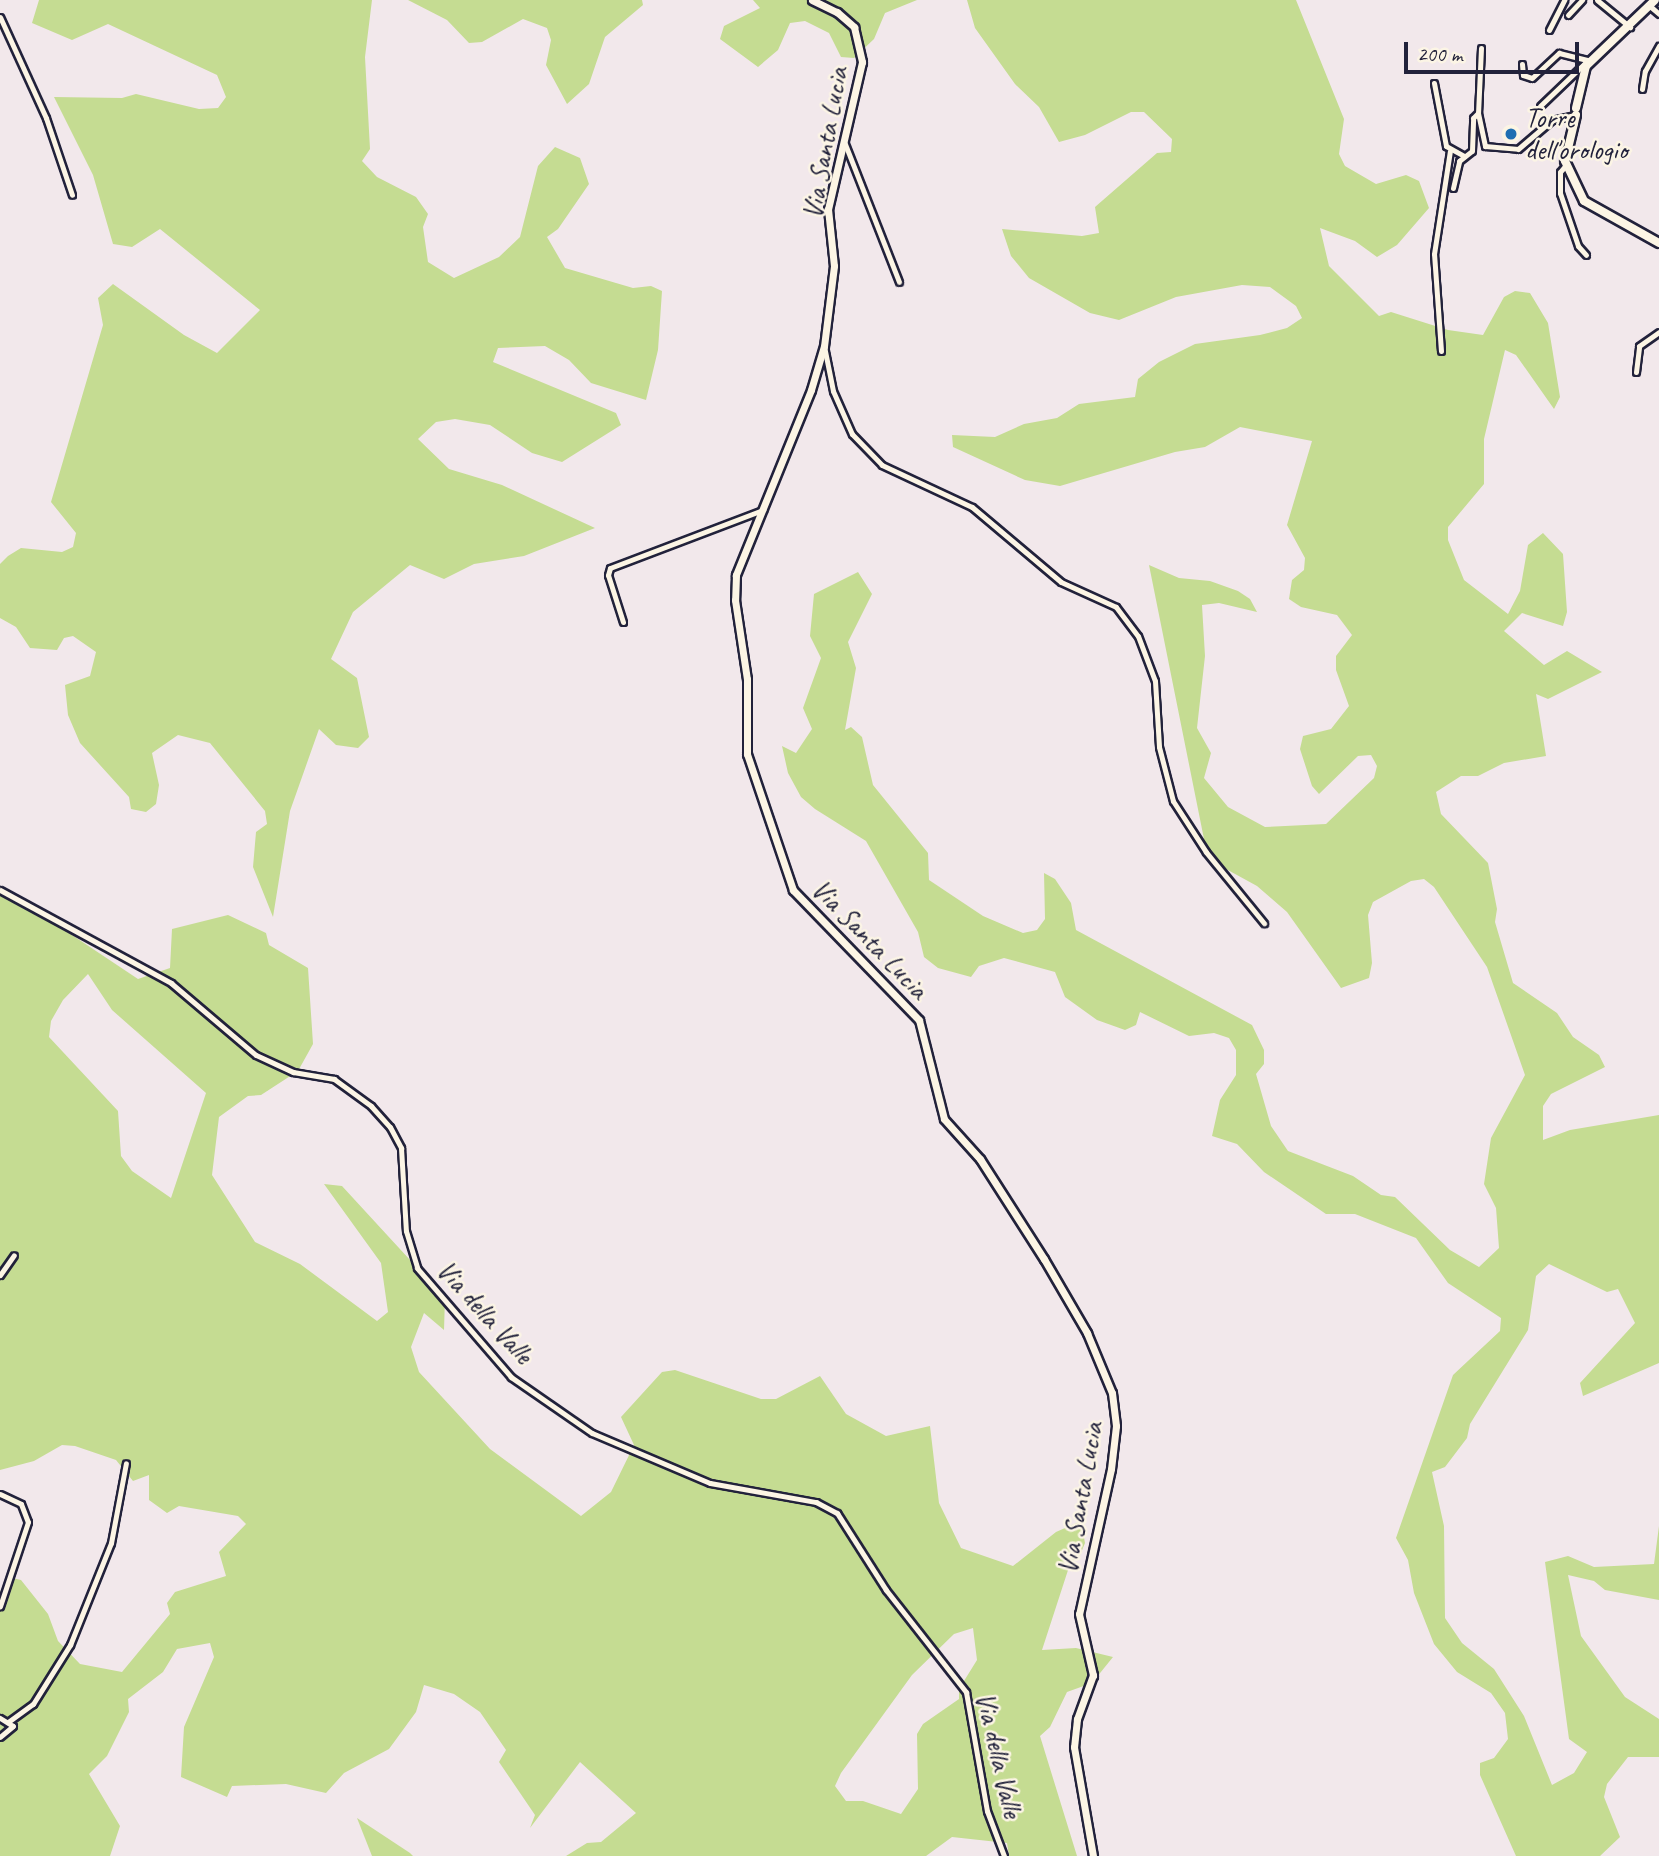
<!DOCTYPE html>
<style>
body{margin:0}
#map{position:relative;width:1659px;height:1856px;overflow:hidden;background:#f2e8eb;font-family:Caveat,sans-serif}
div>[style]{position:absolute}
.green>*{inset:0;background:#c5dc92}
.roads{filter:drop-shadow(2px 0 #22223b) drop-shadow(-2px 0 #22223b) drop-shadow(0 2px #22223b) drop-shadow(0 -2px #22223b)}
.minor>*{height:5px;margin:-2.5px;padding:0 2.5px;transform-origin:2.5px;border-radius:2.5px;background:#fcf5e5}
.tertiary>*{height:7px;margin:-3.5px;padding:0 3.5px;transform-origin:3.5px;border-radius:3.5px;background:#fcf5e5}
.secondary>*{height:8px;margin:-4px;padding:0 4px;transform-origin:4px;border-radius:4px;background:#fcf5e5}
.dots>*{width:19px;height:19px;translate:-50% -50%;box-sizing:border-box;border:4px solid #fcf5e5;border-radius:50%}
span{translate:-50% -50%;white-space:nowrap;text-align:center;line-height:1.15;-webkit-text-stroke:5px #fcf5e5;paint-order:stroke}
.poi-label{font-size:28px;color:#22223b}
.left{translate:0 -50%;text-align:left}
.street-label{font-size:28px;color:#22223b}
.scale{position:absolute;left:1404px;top:42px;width:175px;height:32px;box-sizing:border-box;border:4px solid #22223b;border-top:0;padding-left:9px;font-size:21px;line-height:24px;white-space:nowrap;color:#22223b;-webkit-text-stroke:5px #fcf5e5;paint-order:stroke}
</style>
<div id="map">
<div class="green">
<div style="clip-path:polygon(39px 0,372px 0,365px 57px,370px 149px,362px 161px,377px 177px,416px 197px,428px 214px,423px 227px,428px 262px,454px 278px,499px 257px,520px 237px,538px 166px,555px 147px,580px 158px,589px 184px,558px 229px,547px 237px,565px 268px,633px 288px,651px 286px,662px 291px,658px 350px,646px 400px,591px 383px,569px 360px,545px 346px,498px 348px,493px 362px,616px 413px,621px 425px,562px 462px,532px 453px,490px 425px,455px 419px,436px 422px,418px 439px,449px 469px,502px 485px,595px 528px,524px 556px,474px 564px,444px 579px,410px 565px,353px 612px,331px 659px,357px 678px,369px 737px,358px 748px,336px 745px,319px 729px,290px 811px,273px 917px,253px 867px,256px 832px,267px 824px,265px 811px,210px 743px,178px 735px,152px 753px,159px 785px,156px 804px,146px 812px,131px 809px,129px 797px,80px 743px,68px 715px,65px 685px,90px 676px,96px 652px,73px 636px,64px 638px,57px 650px,30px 648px,16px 627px,0 618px,0 564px,8px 556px,21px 548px,62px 552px,73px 547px,76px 533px,51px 502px,103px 325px,98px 298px,113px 284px,184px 335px,217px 353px,260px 310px,160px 229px,132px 247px,113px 244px,93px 175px,54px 97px,122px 98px,136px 94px,199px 109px,218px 108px,226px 97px,217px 75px,108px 24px,72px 40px,32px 23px)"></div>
<div style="clip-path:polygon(408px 0,642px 0,643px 5px,605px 37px,589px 84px,567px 104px,546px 65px,551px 40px,547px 28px,523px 19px,482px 42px,469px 43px,447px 20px)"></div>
<div style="clip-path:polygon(753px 0,917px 0,885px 13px,874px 39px,854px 58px,841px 57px,829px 33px,805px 21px,790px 23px,778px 50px,758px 67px,720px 39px,724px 26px,760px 8px)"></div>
<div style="clip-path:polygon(967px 0,1296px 0,1344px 119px,1339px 154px,1345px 166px,1376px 184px,1406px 175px,1419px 181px,1429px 208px,1397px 245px,1377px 257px,1355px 241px,1320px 228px,1329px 266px,1379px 316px,1391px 312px,1448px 330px,1483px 335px,1504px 297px,1515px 291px,1530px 293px,1548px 323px,1560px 397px,1554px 409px,1516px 355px,1505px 350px,1484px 439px,1484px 484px,1448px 527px,1448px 540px,1464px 580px,1508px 614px,1520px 591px,1528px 545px,1543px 533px,1563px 554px,1567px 612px,1563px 626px,1522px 613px,1504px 631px,1544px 665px,1567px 651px,1602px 672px,1548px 699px,1536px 694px,1546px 756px,1504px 763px,1478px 776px,1461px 776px,1436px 792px,1441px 814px,1488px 863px,1497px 909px,1495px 922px,1513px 983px,1557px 1013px,1573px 1037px,1599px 1055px,1605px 1067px,1551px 1094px,1543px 1106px,1543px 1140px,1570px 1130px,1659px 1115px,1659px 1363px,1583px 1396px,1580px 1383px,1635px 1323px,1618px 1289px,1607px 1292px,1549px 1264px,1536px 1276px,1528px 1330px,1470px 1424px,1467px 1438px,1445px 1467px,1432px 1472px,1444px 1526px,1445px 1618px,1462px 1643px,1494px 1669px,1524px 1716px,1552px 1785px,1574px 1773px,1587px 1752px,1569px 1739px,1545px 1562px,1568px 1556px,1594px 1567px,1654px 1564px,1659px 1526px,1659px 1600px,1605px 1590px,1594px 1581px,1568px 1575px,1581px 1636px,1625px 1697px,1659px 1719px,1659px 1757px,1628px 1757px,1607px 1784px,1604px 1797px,1620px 1837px,1600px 1856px,1516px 1856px,1480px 1775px,1480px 1763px,1494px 1758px,1508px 1739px,1505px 1713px,1491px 1693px,1457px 1672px,1434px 1644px,1414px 1593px,1408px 1560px,1396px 1538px,1453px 1375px,1500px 1331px,1501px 1318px,1448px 1283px,1416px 1238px,1355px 1214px,1326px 1214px,1264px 1172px,1237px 1144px,1212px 1136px,1220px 1100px,1236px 1075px,1236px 1050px,1229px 1038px,1214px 1033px,1189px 1036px,1140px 1012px,1136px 1025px,1125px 1030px,1097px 1020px,1065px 997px,1055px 972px,1004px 958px,979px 966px,971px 977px,938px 968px,924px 957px,918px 932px,866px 841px,815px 809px,801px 797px,788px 773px,782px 746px,796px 753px,812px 729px,803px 708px,821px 658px,810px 636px,814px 594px,858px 572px,872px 594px,848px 642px,856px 668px,845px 730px,851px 727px,862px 737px,873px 785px,928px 853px,929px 880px,983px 916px,1023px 933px,1037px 930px,1045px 919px,1044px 873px,1055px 879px,1071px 903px,1076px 930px,1252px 1025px,1264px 1050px,1264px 1064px,1256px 1074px,1271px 1126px,1288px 1151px,1353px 1176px,1381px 1195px,1395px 1197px,1450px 1250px,1479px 1267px,1499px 1248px,1496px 1208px,1484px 1184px,1491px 1138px,1525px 1075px,1487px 967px,1434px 887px,1424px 879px,1411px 881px,1373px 902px,1368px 915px,1372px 963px,1369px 978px,1341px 988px,1287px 912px,1257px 886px,1226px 869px,1206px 849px,1149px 565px,1179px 578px,1210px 581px,1238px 591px,1250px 599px,1257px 612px,1219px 603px,1202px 605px,1205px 656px,1197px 728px,1211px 753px,1204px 778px,1228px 807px,1265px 827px,1326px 824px,1374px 778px,1377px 766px,1371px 755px,1358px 756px,1319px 794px,1312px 786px,1300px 749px,1303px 736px,1331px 729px,1349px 706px,1336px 670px,1336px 656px,1352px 635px,1337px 615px,1301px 607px,1289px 599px,1292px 580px,1304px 570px,1305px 558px,1287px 525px,1312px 441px,1240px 427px,1205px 447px,1175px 452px,1060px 486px,1025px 480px,953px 447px,952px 435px,995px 437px,1024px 424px,1057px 418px,1079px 404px,1135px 397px,1138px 379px,1159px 362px,1195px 344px,1260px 335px,1287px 328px,1302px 318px,1296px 306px,1270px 287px,1242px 285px,1176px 297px,1119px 320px,1090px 313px,1029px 278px,1011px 256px,1002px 229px,1082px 236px,1099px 233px,1095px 207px,1157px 153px,1171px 152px,1172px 139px,1144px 112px,1131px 112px,1085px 135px,1059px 142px,1039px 107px,1015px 84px,975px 28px)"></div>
<div style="clip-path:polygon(evenodd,0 887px,138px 979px,170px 968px,172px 929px,228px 915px,266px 933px,269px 945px,308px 968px,313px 1044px,298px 1071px,261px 1095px,248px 1096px,219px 1117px,212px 1175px,255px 1242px,300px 1264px,377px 1321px,388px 1312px,381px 1263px,324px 1184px,342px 1186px,445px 1298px,444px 1330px,424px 1313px,411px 1347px,419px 1372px,490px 1449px,581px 1516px,611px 1492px,634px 1445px,621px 1417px,662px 1372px,675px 1370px,761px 1399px,776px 1399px,820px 1376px,846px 1414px,886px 1436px,930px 1426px,939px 1503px,961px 1548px,1013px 1566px,1056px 1532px,1081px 1521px,1085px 1543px,1080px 1555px,1070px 1564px,1042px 1650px,1076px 1648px,1113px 1657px,1092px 1683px,1067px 1692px,1050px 1727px,1040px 1736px,1077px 1856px,1009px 1856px,1007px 1843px,952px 1837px,926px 1856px,566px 1856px,587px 1843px,601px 1842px,636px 1813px,580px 1762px,530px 1828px,535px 1815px,499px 1762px,506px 1750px,480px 1712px,454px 1694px,424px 1685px,416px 1712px,389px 1749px,344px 1773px,326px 1793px,286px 1784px,232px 1786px,227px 1797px,181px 1777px,184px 1727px,214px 1657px,210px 1643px,177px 1649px,163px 1672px,128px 1699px,129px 1712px,107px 1756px,89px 1774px,120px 1826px,110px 1856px,0 1856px,0 1592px,8px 1577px,21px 1580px,48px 1614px,58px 1641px,80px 1664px,122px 1672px,170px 1614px,167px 1603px,175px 1592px,226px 1576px,219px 1552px,246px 1524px,238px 1516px,179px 1506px,167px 1513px,149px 1500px,149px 1475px,133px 1481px,116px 1460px,75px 1446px,62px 1445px,34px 1461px,0 1470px,0 887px,88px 974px,112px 1010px,206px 1093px,171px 1198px,132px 1171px,121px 1156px,118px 1111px,49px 1037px,51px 1021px,63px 1000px,88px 974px,0 887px,973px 1628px,977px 1660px,959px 1689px,959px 1699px,923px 1724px,917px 1734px,918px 1789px,901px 1814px,863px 1801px,846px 1801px,835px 1786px,841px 1773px,912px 1675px,954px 1634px,973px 1628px)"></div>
<div style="clip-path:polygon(357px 1818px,410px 1853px,413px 1856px,372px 1856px)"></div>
</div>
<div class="roads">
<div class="minor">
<div style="left:1597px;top:0;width:43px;rotate:39.3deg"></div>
<div style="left:1651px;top:7px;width:11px;rotate:41deg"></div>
<div style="left:1568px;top:15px;width:21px;rotate:-47deg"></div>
<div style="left:0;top:17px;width:111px;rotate:65.5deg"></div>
<div style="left:46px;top:118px;width:81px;rotate:71.3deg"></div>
<div style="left:1549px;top:30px;width:34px;rotate:-63deg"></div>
<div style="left:1481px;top:48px;width:65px;rotate:92.6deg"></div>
<div style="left:1478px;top:113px;width:34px;rotate:78deg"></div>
<div style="left:1485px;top:146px;width:33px;rotate:5deg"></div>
<div style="left:1518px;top:149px;width:45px;rotate:-40.5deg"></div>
<div style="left:1552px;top:120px;width:25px;rotate:-12deg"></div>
<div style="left:1522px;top:64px;width:11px;rotate:85deg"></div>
<div style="left:1523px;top:75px;width:9px;rotate:18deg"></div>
<div style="left:1532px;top:78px;width:37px;rotate:-43deg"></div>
<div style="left:1559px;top:53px;width:30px;rotate:14deg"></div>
<div style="left:1434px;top:83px;width:64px;rotate:79.2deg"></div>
<div style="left:1446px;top:146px;width:21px;rotate:29deg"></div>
<div style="left:1642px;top:89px;width:18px;rotate:-81deg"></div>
<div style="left:1645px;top:71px;width:29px;rotate:-61deg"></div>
<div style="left:1540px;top:106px;width:64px;rotate:-43.7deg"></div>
<div style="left:845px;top:144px;width:148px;rotate:68.6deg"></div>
<div style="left:1566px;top:165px;width:9px;rotate:131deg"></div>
<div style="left:1560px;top:172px;width:21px;rotate:90deg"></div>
<div style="left:1560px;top:193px;width:56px;rotate:71.2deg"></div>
<div style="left:1578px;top:246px;width:12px;rotate:48deg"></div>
<div style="left:1453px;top:188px;width:28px;rotate:-77deg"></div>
<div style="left:1459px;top:161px;width:16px;rotate:-38deg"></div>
<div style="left:1472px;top:151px;width:33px;rotate:-88deg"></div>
<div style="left:1473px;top:118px;width:7px;rotate:-45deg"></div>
<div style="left:824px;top:346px;width:46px;rotate:78.7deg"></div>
<div style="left:833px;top:391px;width:47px;rotate:66.2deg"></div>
<div style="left:852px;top:434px;width:43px;rotate:45.9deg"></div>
<div style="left:882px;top:465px;width:99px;rotate:25deg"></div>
<div style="left:972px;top:507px;width:116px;rotate:40.1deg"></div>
<div style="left:1061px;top:582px;width:60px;rotate:24.4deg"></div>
<div style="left:1116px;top:607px;width:36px;rotate:53deg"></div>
<div style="left:1138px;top:636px;width:48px;rotate:69.3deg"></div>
<div style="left:1155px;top:681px;width:66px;rotate:86.5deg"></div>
<div style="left:1159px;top:747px;width:56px;rotate:75.5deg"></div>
<div style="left:1173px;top:801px;width:61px;rotate:57.1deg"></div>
<div style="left:1206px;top:852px;width:92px;rotate:50.8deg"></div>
<div style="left:1441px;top:351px;width:97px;rotate:-94.1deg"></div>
<div style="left:1434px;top:254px;width:104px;rotate:-81.2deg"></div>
<div style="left:1636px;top:372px;width:26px;rotate:-83deg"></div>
<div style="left:1639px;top:346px;width:24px;rotate:-35deg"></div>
<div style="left:623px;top:622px;width:49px;rotate:-107.7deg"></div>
<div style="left:608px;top:575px;width:7px;rotate:-74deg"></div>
<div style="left:610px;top:568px;width:164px;rotate:-20.8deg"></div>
<div style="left:0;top:890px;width:195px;rotate:28.5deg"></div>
<div style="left:171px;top:983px;width:111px;rotate:40.3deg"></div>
<div style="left:256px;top:1055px;width:41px;rotate:24.7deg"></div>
<div style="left:293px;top:1072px;width:42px;rotate:9.7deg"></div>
<div style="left:334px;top:1079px;width:46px;rotate:36.1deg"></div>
<div style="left:371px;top:1106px;width:28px;rotate:48deg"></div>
<div style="left:390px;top:1127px;width:24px;rotate:62deg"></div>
<div style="left:401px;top:1148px;width:83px;rotate:86.6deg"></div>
<div style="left:406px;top:1231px;width:39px;rotate:73deg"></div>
<div style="left:417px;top:1268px;width:144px;rotate:49.2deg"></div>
<div style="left:511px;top:1377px;width:98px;rotate:34.7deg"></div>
<div style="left:592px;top:1433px;width:128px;rotate:23deg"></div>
<div style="left:710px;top:1483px;width:108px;rotate:10.2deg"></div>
<div style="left:816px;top:1502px;width:24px;rotate:28deg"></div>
<div style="left:837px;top:1513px;width:91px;rotate:57.5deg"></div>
<div style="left:886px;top:1590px;width:130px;rotate:51.9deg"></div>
<div style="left:966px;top:1692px;width:121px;rotate:80deg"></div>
<div style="left:987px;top:1811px;width:48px;rotate:69.3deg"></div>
<div style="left:0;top:1275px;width:24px;rotate:-55deg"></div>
<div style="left:0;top:1494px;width:23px;rotate:25deg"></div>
<div style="left:21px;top:1504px;width:19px;rotate:69deg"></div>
<div style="left:28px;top:1522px;width:89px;rotate:108.4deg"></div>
<div style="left:0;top:1718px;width:15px;rotate:32deg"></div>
<div style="left:13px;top:1726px;width:17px;rotate:140deg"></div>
<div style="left:8px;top:1722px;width:31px;rotate:-36deg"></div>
<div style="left:33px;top:1704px;width:70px;rotate:-57.9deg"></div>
<div style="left:70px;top:1645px;width:110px;rotate:-68.1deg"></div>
<div style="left:111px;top:1543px;width:81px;rotate:-79.4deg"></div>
</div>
<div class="tertiary">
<div style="left:812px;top:0;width:28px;rotate:26deg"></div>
<div style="left:837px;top:12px;width:23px;rotate:41deg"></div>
<div style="left:854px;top:27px;width:36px;rotate:77deg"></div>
<div style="left:862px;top:62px;width:151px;rotate:103deg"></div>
<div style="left:828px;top:209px;width:57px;rotate:84deg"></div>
<div style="left:834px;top:266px;width:81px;rotate:97.1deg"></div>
<div style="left:824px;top:346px;width:46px;rotate:106.5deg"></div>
<div style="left:811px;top:390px;width:200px;rotate:112.1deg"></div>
<div style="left:736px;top:575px;width:25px;rotate:92deg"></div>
<div style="left:735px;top:600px;width:80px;rotate:81.4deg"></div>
<div style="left:747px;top:679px;width:75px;rotate:90deg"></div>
<div style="left:747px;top:754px;width:144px;rotate:71.3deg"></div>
<div style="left:793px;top:890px;width:181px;rotate:45.9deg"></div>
<div style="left:919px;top:1020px;width:102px;rotate:75.8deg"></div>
<div style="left:944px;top:1119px;width:54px;rotate:48deg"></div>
<div style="left:980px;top:1159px;width:119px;rotate:57.4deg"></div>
<div style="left:1044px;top:1259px;width:86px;rotate:59.8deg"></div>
<div style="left:1087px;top:1333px;width:65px;rotate:67.4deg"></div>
<div style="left:1112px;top:1393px;width:33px;rotate:83deg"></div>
<div style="left:1116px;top:1426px;width:43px;rotate:96.6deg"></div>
<div style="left:1111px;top:1469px;width:148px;rotate:102.4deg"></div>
<div style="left:1079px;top:1614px;width:63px;rotate:77.1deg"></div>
<div style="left:1093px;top:1675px;width:47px;rotate:110deg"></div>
<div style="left:1077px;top:1719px;width:28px;rotate:96deg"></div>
<div style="left:1074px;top:1747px;width:111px;rotate:80.1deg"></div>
</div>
<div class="secondary">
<div style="left:1576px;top:108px;width:43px;rotate:-76.6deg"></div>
<div style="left:1586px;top:66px;width:95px;rotate:-43.7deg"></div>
<div style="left:1576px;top:115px;width:47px;rotate:103.4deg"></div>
<div style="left:1565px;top:161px;width:44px;rotate:64.6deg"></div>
<div style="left:1584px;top:201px;width:86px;rotate:29.2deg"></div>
</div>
</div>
<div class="dots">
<div style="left:1511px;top:134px;background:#1f6fb2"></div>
</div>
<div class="poi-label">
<span class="left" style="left:1525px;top:134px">Torre<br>dell'orologio</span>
</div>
<div class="street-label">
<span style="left:825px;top:143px;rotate:-80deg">Via Santa Lucia</span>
<span style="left:870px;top:939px;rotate:46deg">Via Santa Lucia</span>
<span style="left:485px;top:1312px;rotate:48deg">Via della Valle</span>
<span style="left:1080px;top:1498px;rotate:-80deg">Via Santa Lucia</span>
<span style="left:999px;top:1755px;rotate:77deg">Via della Valle</span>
</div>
<div class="scale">200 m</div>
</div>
